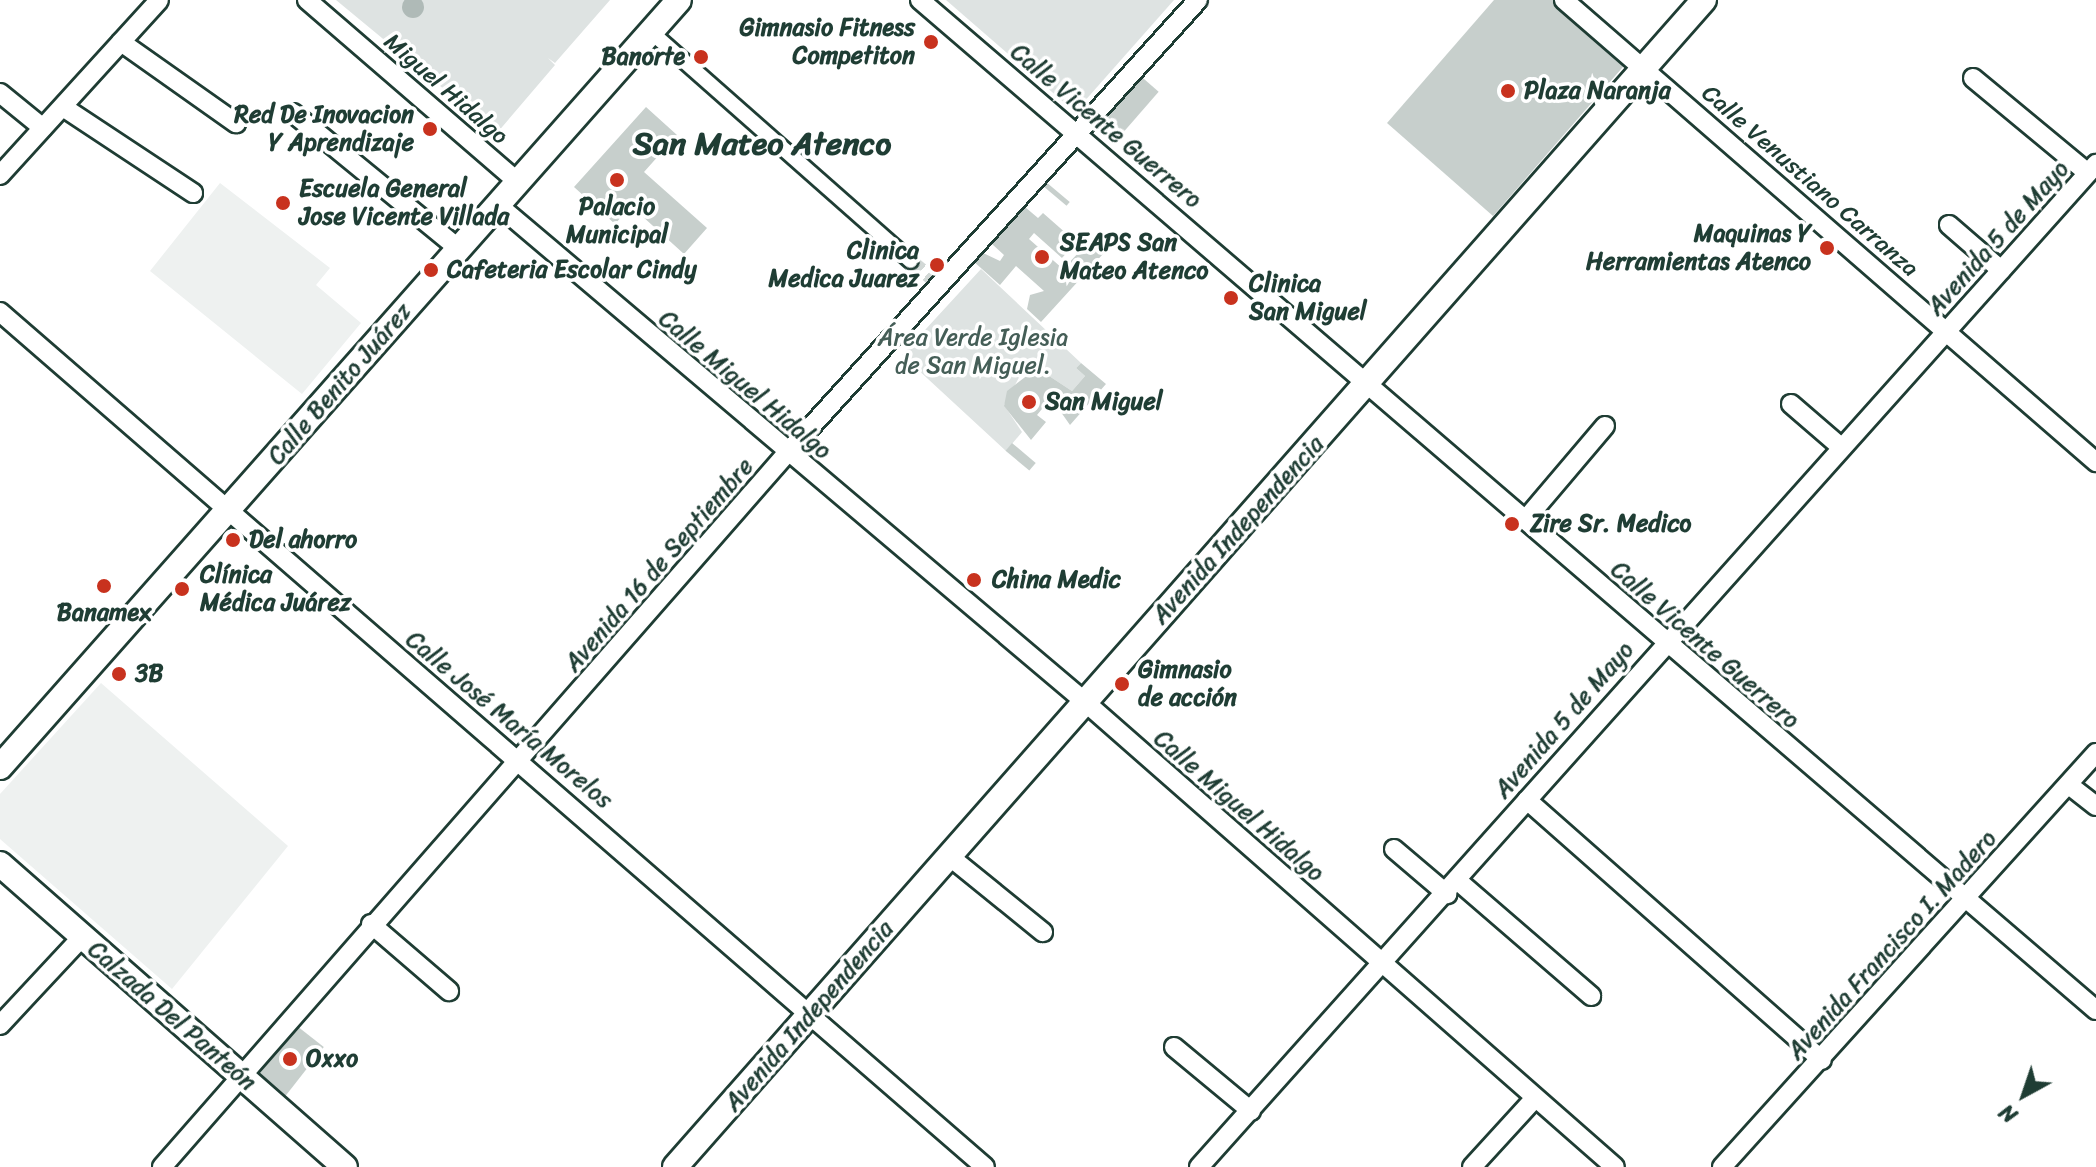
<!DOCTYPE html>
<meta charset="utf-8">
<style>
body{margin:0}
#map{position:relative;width:2096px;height:1167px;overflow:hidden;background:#fff;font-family:Sriracha,sans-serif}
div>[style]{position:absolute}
.built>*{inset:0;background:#eef1f0}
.green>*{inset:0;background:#dee3e2}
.water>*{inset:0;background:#afbab7}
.round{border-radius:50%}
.building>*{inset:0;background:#c7cfcc;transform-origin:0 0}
.pedestrian-tunnel>*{height:14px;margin-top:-7px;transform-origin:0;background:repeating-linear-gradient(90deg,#d2d8d6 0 14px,transparent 0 21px)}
.roads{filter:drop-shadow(2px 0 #1f3d34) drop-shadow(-2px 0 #1f3d34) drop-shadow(0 2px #1f3d34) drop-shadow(0 -2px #1f3d34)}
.pedestrian>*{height:14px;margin:-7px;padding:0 7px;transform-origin:7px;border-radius:7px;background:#fff}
.minor>*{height:18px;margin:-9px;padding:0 9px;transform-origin:9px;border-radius:9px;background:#fff}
.secondary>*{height:24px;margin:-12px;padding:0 12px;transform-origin:12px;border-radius:12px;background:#fff}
.dots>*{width:22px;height:22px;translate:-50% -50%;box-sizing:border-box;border:4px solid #fff;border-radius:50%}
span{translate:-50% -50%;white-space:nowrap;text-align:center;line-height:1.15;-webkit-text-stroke:7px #fff;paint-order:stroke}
.poi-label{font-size:24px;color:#1f3d34;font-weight:700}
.right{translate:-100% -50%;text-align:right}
.left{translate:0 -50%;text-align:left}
.street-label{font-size:24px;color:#1f3d34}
.park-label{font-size:24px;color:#455e57}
.district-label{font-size:32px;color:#1f3d34;font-weight:700}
.north{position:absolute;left:1984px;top:1055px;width:80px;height:80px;-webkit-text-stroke:6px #fff;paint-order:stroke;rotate:220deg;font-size:22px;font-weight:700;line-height:32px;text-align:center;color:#1f3d34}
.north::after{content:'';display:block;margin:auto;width:28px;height:36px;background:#1f3d34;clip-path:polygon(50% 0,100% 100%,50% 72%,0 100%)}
</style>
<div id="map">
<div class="built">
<div style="clip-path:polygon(220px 183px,330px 268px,316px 285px,361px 323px,302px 394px,150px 271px)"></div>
<div style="clip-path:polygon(101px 683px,288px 846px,172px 989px,0 839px,0 794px)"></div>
</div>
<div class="green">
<div style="clip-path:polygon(336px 0,610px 0,555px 63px,548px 58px,555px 65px,497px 133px)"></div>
<div style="clip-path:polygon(946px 0,1174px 0,1075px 112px)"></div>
<div style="clip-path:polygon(981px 269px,1081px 363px,1076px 368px,1085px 376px,1072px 391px,1037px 368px,1021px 374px,1004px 405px,1022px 432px,1006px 451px,902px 355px)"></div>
</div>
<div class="water">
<div class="round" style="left:402px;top:-4px;width:22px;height:22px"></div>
</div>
<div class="building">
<div style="clip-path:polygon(1494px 0,1561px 0,1629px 60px,1493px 216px,1387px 123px)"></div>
<div style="left:1136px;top:72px;width:30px;height:65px;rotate:41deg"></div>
<div style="clip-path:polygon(646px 107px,677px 135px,644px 172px,707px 228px,684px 254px,631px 206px,615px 224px,574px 187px)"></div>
<div style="left:1046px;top:182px;width:31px;height:5px;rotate:40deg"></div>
<div style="clip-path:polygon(1025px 207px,1038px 218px,1043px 213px,1076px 242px,1062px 258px,1034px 233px,1029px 239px,1063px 269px,1100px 230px,1113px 243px,1041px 322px,1027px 309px,1030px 295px,1044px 291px,1016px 266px,1000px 285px,973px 261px,981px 252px,1000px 261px,1004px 255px,992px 244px)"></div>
<div style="clip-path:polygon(1081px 363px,1106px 384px,1070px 425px,1051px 398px,1037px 415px,1046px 422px,1031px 440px,1004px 406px,1007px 391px,1037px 368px,1072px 391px,1085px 376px,1076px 368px)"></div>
<div style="left:1012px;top:443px;width:31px;height:10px;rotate:40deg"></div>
<div style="left:297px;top:1026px;width:34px;height:62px;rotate:38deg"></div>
</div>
<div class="pedestrian-tunnel">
<div style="left:911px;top:261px;width:30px;rotate:40deg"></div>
</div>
<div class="roads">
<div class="pedestrian">
<div style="left:651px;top:32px;width:346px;rotate:41.4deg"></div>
</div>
<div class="minor">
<div style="left:307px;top:0;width:279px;rotate:40.8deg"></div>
<div style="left:920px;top:0;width:1550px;rotate:40.66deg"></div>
<div style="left:1564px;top:0;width:705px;rotate:40.97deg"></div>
<div style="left:121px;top:42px;width:141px;rotate:35.2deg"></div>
<div style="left:1973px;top:78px;width:149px;rotate:39.6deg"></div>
<div style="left:0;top:93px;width:55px;rotate:39.1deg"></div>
<div style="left:63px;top:107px;width:156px;rotate:33.5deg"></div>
<div style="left:293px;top:113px;width:215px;rotate:39.3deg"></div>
<div style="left:0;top:175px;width:236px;rotate:-47.7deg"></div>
<div style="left:498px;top:205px;width:768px;rotate:40.25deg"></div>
<div style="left:1084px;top:701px;width:706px;rotate:41.27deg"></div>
<div style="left:1949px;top:225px;width:69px;rotate:40.9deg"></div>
<div style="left:0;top:312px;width:1304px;rotate:40.96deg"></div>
<div style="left:1791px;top:404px;width:67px;rotate:40.8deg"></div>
<div style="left:1526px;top:519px;width:122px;rotate:-49.7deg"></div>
<div style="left:2069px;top:785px;width:34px;rotate:38deg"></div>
<div style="left:1527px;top:800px;width:393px;rotate:41.4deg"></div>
<div style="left:1394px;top:849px;width:70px;rotate:40.3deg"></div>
<div style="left:949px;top:856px;width:121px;rotate:39deg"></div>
<div style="left:1458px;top:881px;width:176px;rotate:40.8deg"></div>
<div style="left:371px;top:924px;width:103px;rotate:40.7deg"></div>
<div style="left:0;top:1025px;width:120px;rotate:-47deg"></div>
<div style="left:1174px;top:1047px;width:100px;rotate:39.7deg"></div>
<div style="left:162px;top:1167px;width:950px;rotate:-48.8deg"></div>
<div style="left:788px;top:452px;width:610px;rotate:-47.79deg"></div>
<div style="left:1199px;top:1167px;width:1346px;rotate:-48.19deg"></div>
<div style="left:1472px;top:1167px;width:92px;rotate:-47.6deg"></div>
<div style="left:1722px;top:1167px;width:558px;rotate:-47.91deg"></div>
</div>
<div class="secondary">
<div style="left:0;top:767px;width:1024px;rotate:-48.48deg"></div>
<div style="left:0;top:864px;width:459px;rotate:41.3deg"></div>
<div style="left:675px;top:1167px;width:1556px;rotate:-48.6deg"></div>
</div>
</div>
<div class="dots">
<div style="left:931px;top:42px;background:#c8321e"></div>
<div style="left:701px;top:57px;background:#c8321e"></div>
<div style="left:1508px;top:91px;background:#c8321e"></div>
<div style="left:430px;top:129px;background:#c8321e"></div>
<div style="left:617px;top:180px;background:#c8321e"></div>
<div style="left:283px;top:203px;background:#c8321e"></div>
<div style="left:1827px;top:248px;background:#c8321e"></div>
<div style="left:1042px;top:257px;background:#c8321e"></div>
<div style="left:937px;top:265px;background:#c8321e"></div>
<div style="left:431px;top:270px;background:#c8321e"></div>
<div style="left:1231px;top:298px;background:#c8321e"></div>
<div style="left:1029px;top:402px;background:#c8321e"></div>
<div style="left:1512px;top:524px;background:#c8321e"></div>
<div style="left:233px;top:540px;background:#c8321e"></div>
<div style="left:974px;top:580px;background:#c8321e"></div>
<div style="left:104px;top:586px;background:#c8321e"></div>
<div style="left:182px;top:589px;background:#c8321e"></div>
<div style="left:119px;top:674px;background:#c8321e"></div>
<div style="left:1122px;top:684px;background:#c8321e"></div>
<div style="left:290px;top:1059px;background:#c8321e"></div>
</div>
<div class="poi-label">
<span class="right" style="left:915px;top:42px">Gimnasio Fitness<br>Competiton</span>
<span class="right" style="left:685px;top:57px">Banorte</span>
<span class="left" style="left:1524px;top:91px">Plaza Naranja</span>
<span class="right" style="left:414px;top:129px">Red De Inovacion<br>Y Aprendizaje</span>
<span class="left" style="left:299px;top:203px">Escuela General<br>Jose Vicente Villada</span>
<span style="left:617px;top:221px">Palacio<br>Municipal</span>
<span class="right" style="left:1811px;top:248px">Maquinas Y<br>Herramientas Atenco</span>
<span class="left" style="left:1060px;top:257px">SEAPS San<br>Mateo Atenco</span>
<span class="right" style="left:919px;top:265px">Clinica<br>Medica Juarez</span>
<span class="left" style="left:447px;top:270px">Cafeteria Escolar Cindy</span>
<span class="left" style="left:1249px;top:298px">Clinica<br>San Miguel</span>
<span class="left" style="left:1045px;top:402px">San Miguel</span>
<span class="left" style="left:1530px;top:524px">Zire Sr. Medico</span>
<span class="left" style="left:249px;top:540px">Del ahorro</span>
<span class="left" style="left:200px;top:589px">Clínica<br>Médica Juárez</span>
<span class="left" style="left:992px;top:580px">China Medic</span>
<span style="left:104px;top:613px">Banamex</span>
<span class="left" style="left:1138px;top:684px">Gimnasio<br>de acción</span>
<span class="left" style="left:135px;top:674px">3B</span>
<span class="left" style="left:306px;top:1059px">Oxxo</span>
</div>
<div class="street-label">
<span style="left:446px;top:89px;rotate:41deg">Miguel Hidalgo</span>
<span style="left:1106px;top:126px;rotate:40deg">Calle Vicente Guerrero</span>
<span style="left:1810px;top:181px;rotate:41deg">Calle Venustiano Carranza</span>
<span style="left:1998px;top:238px;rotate:-48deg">Avenida 5 de Mayo</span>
<span style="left:340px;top:384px;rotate:-49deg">Calle Benito Juárez</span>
<span style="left:745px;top:385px;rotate:40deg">Calle Miguel Hidalgo</span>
<span style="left:1238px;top:530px;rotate:-48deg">Avenida Independencia</span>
<span style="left:659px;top:565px;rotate:-49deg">Avenida 16 de Septiembre</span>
<span style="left:1705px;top:645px;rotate:41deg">Calle Vicente Guerrero</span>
<span style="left:509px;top:720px;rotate:40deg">Calle José María Morelos</span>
<span style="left:1564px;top:720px;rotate:-49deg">Avenida 5 de Mayo</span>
<span style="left:1239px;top:806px;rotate:41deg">Calle Miguel Hidalgo</span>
<span style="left:1892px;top:945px;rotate:-48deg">Avenida Francisco I. Madero</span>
<span style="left:172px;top:1016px;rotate:41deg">Calzada Del Panteón</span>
<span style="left:809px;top:1016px;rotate:-49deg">Avenida Independencia</span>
</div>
<div class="park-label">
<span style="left:973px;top:352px">Área Verde Iglesia<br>de San Miguel.</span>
</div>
<div class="district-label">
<span style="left:762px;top:144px">San Mateo Atenco</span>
</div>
<div class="north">N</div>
</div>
